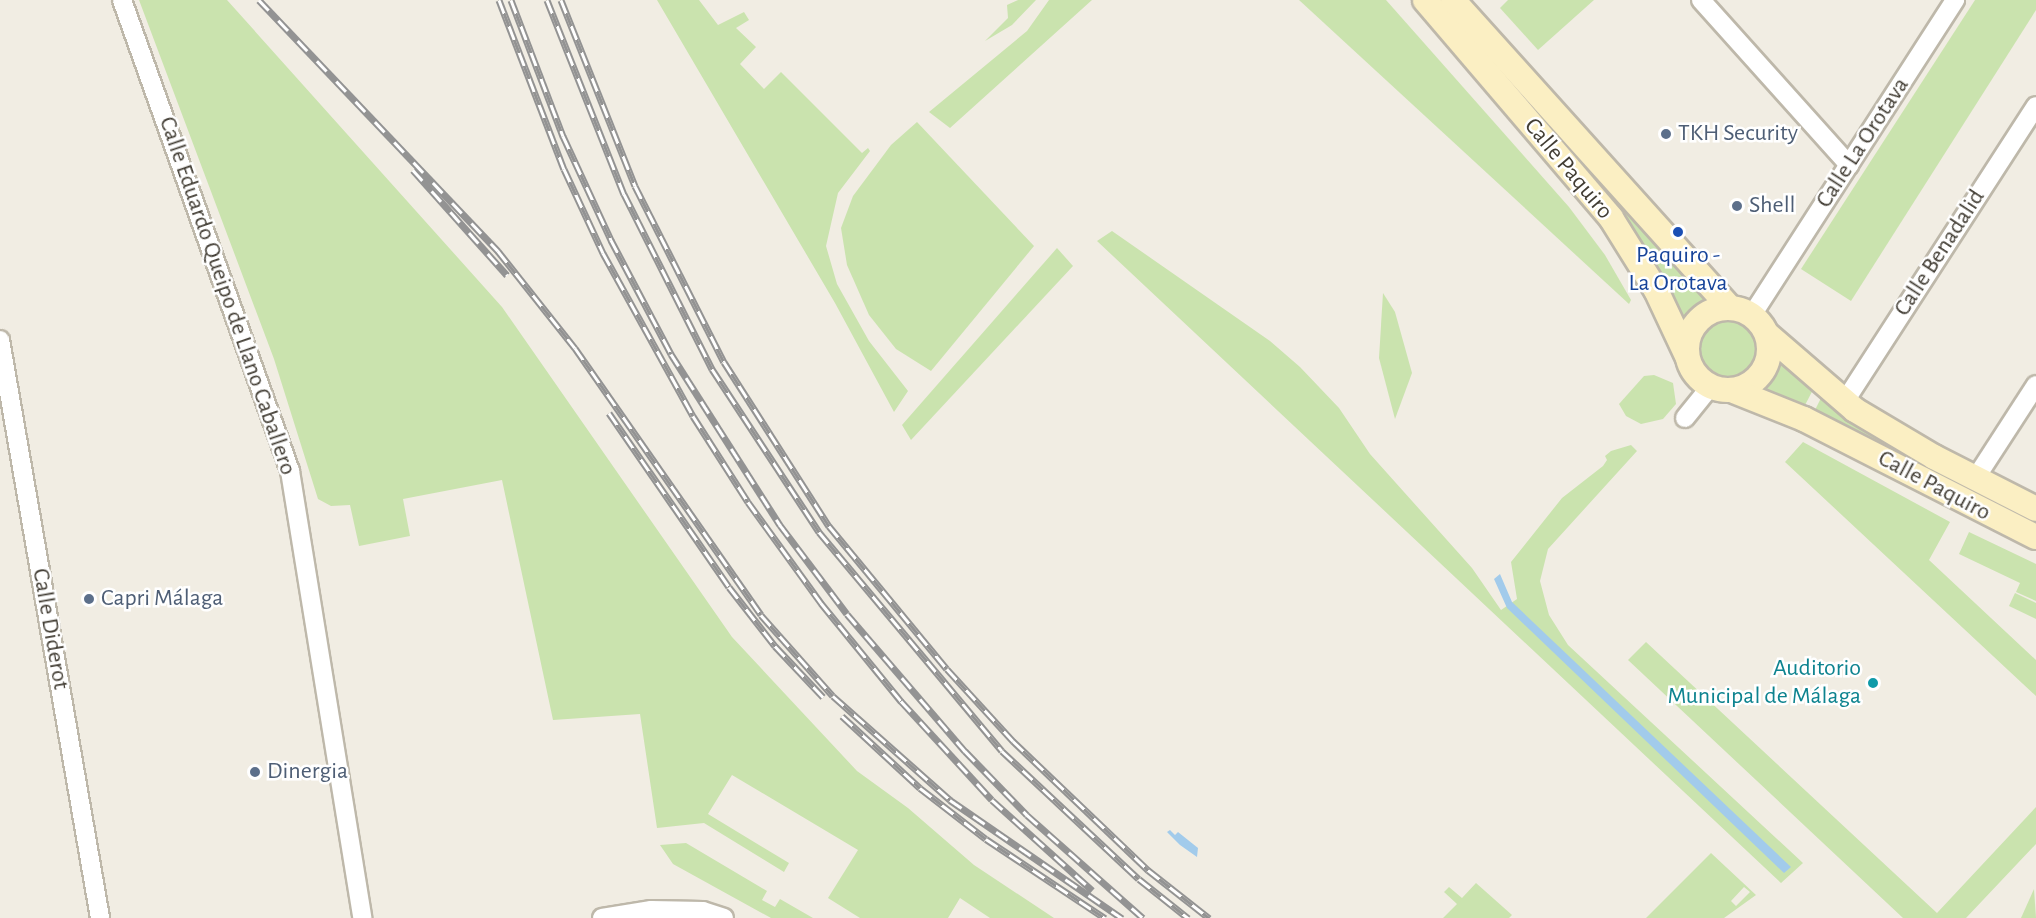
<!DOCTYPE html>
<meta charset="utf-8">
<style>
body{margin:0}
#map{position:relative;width:2036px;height:918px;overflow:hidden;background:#f1ede3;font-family:"Alegreya Sans",sans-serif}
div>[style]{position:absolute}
.green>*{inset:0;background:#cae3ae}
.round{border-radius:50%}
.water>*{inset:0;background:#a2cbeb}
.roads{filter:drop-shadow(2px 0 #beb8aa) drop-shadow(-2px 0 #beb8aa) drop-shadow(0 2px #beb8aa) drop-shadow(0 -2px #beb8aa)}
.street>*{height:18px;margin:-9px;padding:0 9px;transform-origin:9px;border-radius:9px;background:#fff}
.secondary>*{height:24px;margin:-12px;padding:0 12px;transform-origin:12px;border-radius:12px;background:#fbefc3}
.secondary>.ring{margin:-12px;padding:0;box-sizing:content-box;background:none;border:24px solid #fbefc3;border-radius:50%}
.rail>*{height:7px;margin-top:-3.5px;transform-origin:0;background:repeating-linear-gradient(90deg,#fff 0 14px,#939393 0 28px);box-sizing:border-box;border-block:2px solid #939393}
.dots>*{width:16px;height:16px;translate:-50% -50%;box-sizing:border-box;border:3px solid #fff;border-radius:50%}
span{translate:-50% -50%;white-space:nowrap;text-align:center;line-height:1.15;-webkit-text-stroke:5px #fff;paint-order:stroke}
.service-label{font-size:24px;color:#4e5e75}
.left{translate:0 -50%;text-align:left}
.street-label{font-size:24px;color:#423d34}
.transit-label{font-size:24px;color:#164399}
.culture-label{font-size:24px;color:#0d838f}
.right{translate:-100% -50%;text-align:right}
</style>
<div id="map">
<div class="green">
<div style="clip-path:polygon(139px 0,227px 0,502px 307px,732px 637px,857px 771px,908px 808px,974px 865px,1054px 918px,990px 918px,960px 898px,948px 918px,860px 918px,828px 898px,858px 850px,732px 775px,708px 814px,789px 863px,784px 872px,704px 823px,657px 828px,640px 714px,553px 720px,502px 480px,403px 499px,410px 536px,359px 546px,350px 505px,331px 506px,318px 499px,274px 359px)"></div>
<div style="clip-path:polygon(657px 0,699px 0,718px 25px,744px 12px,749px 20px,736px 28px,756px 47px,740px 64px,764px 89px,781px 72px,862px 153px,868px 148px,870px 151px,838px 193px,826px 246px,837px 284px,869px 341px,908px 391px,894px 412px,835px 303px)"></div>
<div style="clip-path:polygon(1018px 0,1036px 0,1012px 25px,985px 41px,1008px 18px,1007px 5px)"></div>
<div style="clip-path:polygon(1049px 0,1092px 0,950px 128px,929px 112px,1027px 31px)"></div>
<div style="clip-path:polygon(1299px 0,1386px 0,1569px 207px,1605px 255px,1631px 300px,1629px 304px)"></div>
<div style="clip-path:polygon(1508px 0,1594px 0,1538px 50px,1500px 8px)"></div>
<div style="clip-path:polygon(1975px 0,2036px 0,2036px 10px,1851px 301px,1801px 269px)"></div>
<div style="clip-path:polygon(917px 122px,1034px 246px,931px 371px,896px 349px,869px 315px,847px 265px,841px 228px,853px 196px,891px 145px)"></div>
<div style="clip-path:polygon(1629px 210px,1714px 299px,1698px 305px,1682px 323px,1619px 218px)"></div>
<div style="clip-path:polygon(1112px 231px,1270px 341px,1300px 367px,1339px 408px,1370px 454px,1472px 568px,1501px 610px,1517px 599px,1511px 562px,1562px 498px,1603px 466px,1607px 460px,1605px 456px,1611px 451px,1631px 445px,1637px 451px,1548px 549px,1540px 581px,1549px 615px,1568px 645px,1803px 863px,1781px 883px,1097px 241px)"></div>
<div style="clip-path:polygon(1057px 248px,1073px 266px,911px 440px,902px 425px)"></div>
<div style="clip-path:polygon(1383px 293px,1395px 312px,1412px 373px,1395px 419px,1379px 358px)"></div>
<div class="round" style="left:1695px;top:318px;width:64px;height:64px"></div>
<div style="clip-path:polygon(1780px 359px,1815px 386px,1804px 407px,1759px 392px,1775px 374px)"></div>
<div style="clip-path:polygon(1654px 375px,1673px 383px,1676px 404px,1663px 419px,1641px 424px,1626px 416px,1619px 404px,1644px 376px)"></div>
<div style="clip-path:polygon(1824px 392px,2036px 516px,2036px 528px,1814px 412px)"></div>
<div style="clip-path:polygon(1803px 442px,1950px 522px,1929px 560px,2036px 660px,2036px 696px,1785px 462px)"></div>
<div style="clip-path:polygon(1969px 532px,2036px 564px,2036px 601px,2016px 592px,2020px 583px,1959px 554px)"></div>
<div style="clip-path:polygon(2015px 593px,2036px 603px,2036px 619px,2009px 606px)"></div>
<div style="clip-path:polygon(1646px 642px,1937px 913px,2036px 807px,2036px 844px,1966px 918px,1903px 918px,1628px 660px)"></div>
<div style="clip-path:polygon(686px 843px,767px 891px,762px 900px,775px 907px,780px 899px,813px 918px,771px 918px,673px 864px,660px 845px)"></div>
<div style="clip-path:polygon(evenodd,1711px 853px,1756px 895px,1724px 918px,1646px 918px,1711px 853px,1744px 887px,1750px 892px,1736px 906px,1731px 901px,1744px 887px)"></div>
<div style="clip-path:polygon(1476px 883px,1512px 915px,1509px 918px,1443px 918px,1457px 904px,1444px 892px,1449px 887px,1462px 898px)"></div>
<div style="clip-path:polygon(2034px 889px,2036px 918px,2021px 918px)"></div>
</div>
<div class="water">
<div style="clip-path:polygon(1500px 574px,1512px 602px,1791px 867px,1784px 873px,1507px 608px,1494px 579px)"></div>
<div style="clip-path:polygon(1170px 830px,1175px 835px,1178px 832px,1198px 848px,1197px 857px,1180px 845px,1167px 832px)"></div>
</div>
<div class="roads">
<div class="street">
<div style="left:122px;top:0;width:500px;rotate:70.37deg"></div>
<div style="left:290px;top:471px;width:453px;rotate:80.8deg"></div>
<div style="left:1701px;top:0;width:222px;rotate:48.1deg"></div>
<div style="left:1752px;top:315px;width:375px;rotate:-57.2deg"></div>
<div style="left:0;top:340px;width:587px;rotate:80.18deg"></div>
<div style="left:1845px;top:401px;width:351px;rotate:-57.1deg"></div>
<div style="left:1685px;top:418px;width:40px;rotate:-51deg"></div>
<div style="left:1975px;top:479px;width:112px;rotate:-57deg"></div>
<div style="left:602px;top:918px;width:50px;rotate:-9.3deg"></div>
<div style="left:651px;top:910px;width:52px;rotate:1.1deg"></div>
<div style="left:703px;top:911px;width:22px;rotate:18deg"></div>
</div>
<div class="secondary">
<div style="left:1425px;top:0;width:287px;rotate:49.5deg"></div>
<div style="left:1611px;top:218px;width:85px;rotate:58deg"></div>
<div style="left:1656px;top:290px;width:73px;rotate:64.8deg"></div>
<div style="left:1453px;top:0;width:413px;rotate:48deg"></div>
<div class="ring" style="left:1687px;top:308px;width:58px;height:58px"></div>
<div style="left:1767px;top:334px;width:116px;rotate:40.8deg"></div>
<div style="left:1855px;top:410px;width:92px;rotate:30.7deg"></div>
<div style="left:1934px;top:457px;width:114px;rotate:27deg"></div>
<div style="left:1734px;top:391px;width:75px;rotate:21.8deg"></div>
<div style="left:1804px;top:419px;width:260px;rotate:27deg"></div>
</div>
</div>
<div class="rail">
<div style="left:259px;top:0;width:347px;rotate:46.4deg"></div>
<div style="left:498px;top:251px;width:124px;rotate:51.6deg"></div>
<div style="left:575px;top:348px;width:325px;rotate:55.1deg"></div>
<div style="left:761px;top:615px;width:108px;rotate:48.4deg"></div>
<div style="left:833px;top:696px;width:157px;rotate:41.6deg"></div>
<div style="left:950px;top:800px;width:209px;rotate:34.5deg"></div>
<div style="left:499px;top:0;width:181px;rotate:69deg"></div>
<div style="left:564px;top:169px;width:93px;rotate:65.1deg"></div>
<div style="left:603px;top:253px;width:186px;rotate:61.1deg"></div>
<div style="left:693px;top:416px;width:102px;rotate:57.4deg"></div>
<div style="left:748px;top:502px;width:125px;rotate:54.1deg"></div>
<div style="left:821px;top:603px;width:127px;rotate:50.8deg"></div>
<div style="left:901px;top:701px;width:134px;rotate:47.4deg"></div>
<div style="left:992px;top:800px;width:135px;rotate:42deg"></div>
<div style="left:511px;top:0;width:146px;rotate:69.1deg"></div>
<div style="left:563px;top:136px;width:115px;rotate:65.2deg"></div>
<div style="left:611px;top:240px;width:129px;rotate:62.2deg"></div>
<div style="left:671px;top:354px;width:203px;rotate:57.5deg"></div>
<div style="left:780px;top:525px;width:111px;rotate:53deg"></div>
<div style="left:847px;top:614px;width:181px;rotate:49.3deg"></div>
<div style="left:965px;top:751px;width:89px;rotate:45.9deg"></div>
<div style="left:1027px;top:815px;width:155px;rotate:41.6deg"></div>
<div style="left:547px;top:0;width:209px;rotate:68.4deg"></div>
<div style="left:624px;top:194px;width:196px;rotate:63.3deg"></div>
<div style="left:712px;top:369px;width:195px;rotate:56.7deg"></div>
<div style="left:819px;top:532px;width:285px;rotate:50.1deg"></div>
<div style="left:1002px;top:751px;width:187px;rotate:43.1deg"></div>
<div style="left:1139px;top:879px;width:63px;rotate:38.5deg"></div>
<div style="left:561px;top:0;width:200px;rotate:68.3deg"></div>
<div style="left:635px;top:186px;width:197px;rotate:63.2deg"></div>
<div style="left:724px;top:362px;width:195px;rotate:57.4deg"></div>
<div style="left:829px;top:526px;width:185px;rotate:50.5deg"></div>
<div style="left:947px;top:669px;width:98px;rotate:47.5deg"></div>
<div style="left:1013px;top:741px;width:187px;rotate:43.7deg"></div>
<div style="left:1148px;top:870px;width:78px;rotate:38.2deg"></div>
<div style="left:413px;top:170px;width:141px;rotate:48.2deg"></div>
<div style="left:609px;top:413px;width:211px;rotate:55.4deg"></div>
<div style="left:729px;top:587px;width:75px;rotate:52.1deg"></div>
<div style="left:775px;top:646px;width:70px;rotate:46.7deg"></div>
<div style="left:842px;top:716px;width:106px;rotate:42.7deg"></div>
<div style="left:920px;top:788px;width:83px;rotate:37.7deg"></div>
<div style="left:986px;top:839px;width:143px;rotate:33.6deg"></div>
</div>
<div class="dots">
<div style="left:1666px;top:134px;background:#5c6f8a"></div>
<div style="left:1737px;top:206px;background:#5c6f8a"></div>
<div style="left:1678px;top:232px;background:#1a4fb4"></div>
<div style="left:89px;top:599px;background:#5c6f8a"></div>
<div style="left:1873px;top:683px;background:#0f9aa8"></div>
<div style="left:255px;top:772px;background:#5c6f8a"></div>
</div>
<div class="service-label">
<span class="left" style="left:1678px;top:134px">TKH Security</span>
<span class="left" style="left:1749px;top:206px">Shell</span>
<span class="left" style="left:101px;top:599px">Capri Málaga</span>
<span class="left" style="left:267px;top:772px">Dinergia</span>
</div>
<div class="street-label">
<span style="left:1863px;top:143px;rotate:-57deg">Calle La Orotava</span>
<span style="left:1568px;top:169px;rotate:50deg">Calle Paquiro</span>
<span style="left:1940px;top:253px;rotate:-57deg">Calle Benadalid</span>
<span style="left:227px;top:296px;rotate:71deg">Calle Eduardo Queipo de Llano Caballero</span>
<span style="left:1934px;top:486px;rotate:28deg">Calle Paquiro</span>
<span style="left:50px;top:629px;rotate:80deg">Calle Diderot</span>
</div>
<div class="transit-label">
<span style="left:1678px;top:270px">Paquiro -<br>La Orotava</span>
</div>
<div class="culture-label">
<span class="right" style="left:1861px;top:683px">Auditorio<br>Municipal de Málaga</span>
</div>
</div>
